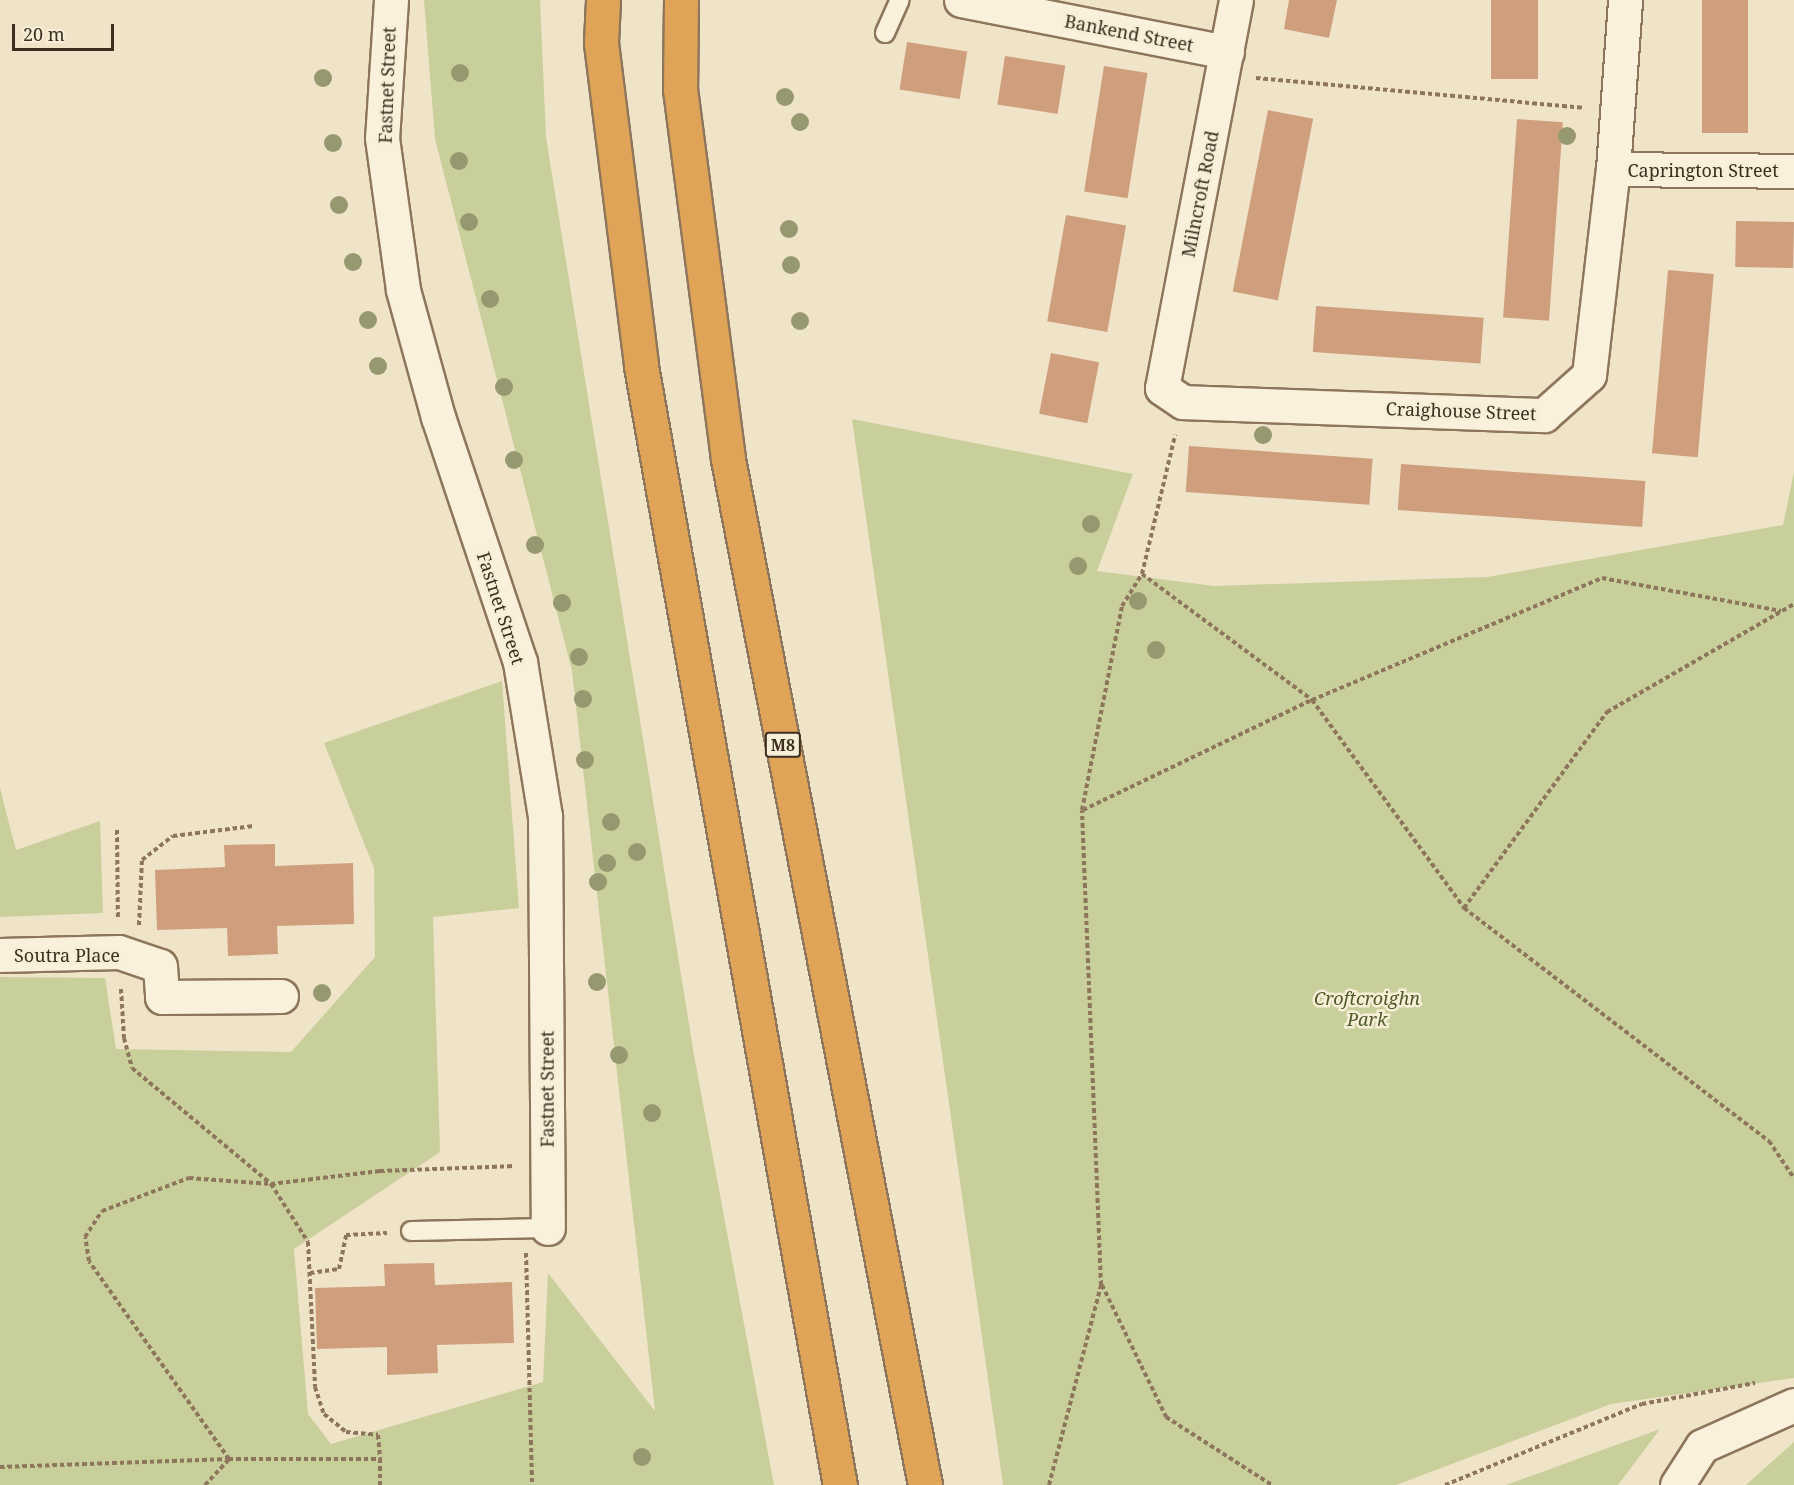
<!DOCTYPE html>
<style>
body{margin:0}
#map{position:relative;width:1794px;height:1485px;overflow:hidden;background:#f0e4c8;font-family:"Noto Serif",serif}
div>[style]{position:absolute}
.green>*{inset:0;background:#c9cf9b}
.building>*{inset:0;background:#cf9f7d;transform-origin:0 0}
.path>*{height:4px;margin-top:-2px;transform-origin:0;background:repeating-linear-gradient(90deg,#8d765c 0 4.5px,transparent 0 7.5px)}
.roads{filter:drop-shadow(2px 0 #8d765c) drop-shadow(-2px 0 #8d765c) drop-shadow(0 2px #8d765c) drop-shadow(0 -2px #8d765c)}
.service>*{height:18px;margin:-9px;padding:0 9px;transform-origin:9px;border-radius:9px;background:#faf1dc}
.minor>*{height:33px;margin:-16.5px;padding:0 16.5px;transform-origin:16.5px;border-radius:16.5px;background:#faf1dc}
.motorway>*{height:33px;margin:-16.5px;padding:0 16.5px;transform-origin:16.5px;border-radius:16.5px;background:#e0a458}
.trees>*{width:18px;height:18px;margin:-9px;border-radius:50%;background:#96986f}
span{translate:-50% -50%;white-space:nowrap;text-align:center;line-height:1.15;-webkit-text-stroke:5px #f7eed8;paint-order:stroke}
.shield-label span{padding:2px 4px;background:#f7eed8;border:2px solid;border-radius:4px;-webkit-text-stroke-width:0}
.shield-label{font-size:16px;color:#3d2e20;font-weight:700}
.street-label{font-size:18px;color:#3d2e20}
.park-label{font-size:18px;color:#4d5a26;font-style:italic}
.scale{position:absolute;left:12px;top:24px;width:102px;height:27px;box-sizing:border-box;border:3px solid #3d2e20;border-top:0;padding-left:8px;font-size:18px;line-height:21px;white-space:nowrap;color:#3d2e20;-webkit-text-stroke:4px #f7eed8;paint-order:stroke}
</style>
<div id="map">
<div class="green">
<div style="clip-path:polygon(424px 0,540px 0,546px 137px,694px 1055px,774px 1485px,0 1485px,0 977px,105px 978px,116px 1049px,291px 1052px,375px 957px,374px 868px,324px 743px,502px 681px,519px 908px,433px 917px,440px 1152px,294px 1249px,308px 1414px,331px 1444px,543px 1382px,548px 1273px,655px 1411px,572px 671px,435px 139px)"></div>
<div style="clip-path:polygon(852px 419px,1133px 474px,1097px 571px,1214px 586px,1487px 577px,1783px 525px,1794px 472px,1794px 1378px,1611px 1404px,1396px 1485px,1003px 1485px)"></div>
<div style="clip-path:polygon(0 788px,16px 850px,100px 821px,103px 913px,0 917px)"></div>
<div style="clip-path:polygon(1660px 1429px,1618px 1485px,1506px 1485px)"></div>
<div style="clip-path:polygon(1794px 1442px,1794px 1485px,1746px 1485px)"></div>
</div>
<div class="building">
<div style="clip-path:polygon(1289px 0,1337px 0,1329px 38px,1284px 29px)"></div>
<div style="left:1491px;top:0;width:47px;height:79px"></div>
<div style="left:1702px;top:0;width:46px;height:133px"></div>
<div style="left:907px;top:42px;width:61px;height:48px;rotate:9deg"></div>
<div style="left:1005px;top:56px;width:61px;height:49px;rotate:9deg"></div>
<div style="left:1104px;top:66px;width:44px;height:127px;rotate:9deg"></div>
<div style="left:1268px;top:110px;width:46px;height:185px;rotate:11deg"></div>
<div style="left:1517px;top:119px;width:46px;height:199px;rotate:4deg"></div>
<div style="left:1066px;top:215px;width:61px;height:108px;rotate:10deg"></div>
<div style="left:1736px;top:221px;width:58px;height:46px;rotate:1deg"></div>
<div style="left:1668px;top:270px;width:46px;height:184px;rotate:5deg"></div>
<div style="left:1316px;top:306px;width:168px;height:46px;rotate:4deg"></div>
<div style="left:1051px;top:353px;width:49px;height:62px;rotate:11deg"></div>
<div style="left:1189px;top:446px;width:184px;height:46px;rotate:4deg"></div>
<div style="left:1401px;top:464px;width:245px;height:46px;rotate:4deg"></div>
<div style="clip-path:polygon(275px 844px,275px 866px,353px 863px,354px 924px,277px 926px,278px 954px,228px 956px,227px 928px,157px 930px,155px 870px,225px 867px,224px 845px)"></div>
<div style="clip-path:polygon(434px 1263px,435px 1285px,512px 1282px,514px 1343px,437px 1345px,438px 1373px,387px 1375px,387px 1347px,317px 1349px,315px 1288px,385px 1286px,384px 1264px)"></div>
</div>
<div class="path">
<div style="left:1256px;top:78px;width:328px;rotate:5.2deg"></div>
<div style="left:1142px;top:574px;width:212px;rotate:36.5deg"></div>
<div style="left:1312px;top:700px;width:258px;rotate:53.8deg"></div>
<div style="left:1464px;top:908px;width:384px;rotate:37.4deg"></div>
<div style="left:1769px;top:1141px;width:45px;rotate:56deg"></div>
<div style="left:1083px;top:810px;width:254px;rotate:-25.7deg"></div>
<div style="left:1312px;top:700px;width:315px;rotate:-22.8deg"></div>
<div style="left:1602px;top:578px;width:182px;rotate:10.4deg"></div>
<div style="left:117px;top:830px;width:89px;rotate:89.4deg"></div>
<div style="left:1464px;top:908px;width:243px;rotate:-53.9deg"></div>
<div style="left:1607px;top:712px;width:216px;rotate:-30deg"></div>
<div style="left:139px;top:925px;width:65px;rotate:-87.4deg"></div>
<div style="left:142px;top:860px;width:39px;rotate:-38deg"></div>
<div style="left:173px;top:836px;width:81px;rotate:-7.1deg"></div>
<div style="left:121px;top:989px;width:49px;rotate:86.5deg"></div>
<div style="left:124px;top:1038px;width:31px;rotate:75deg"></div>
<div style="left:132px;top:1068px;width:181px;rotate:39.8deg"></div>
<div style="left:271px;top:1184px;width:69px;rotate:57.5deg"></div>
<div style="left:308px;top:1242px;width:145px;rotate:87.2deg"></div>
<div style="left:315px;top:1387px;width:28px;rotate:72deg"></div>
<div style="left:324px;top:1414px;width:28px;rotate:39deg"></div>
<div style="left:346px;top:1432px;width:32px;rotate:5deg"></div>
<div style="left:378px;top:1435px;width:24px;rotate:85deg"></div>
<div style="left:526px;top:1253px;width:232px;rotate:88.5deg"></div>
<div style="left:310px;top:1273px;width:29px;rotate:-8deg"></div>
<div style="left:339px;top:1269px;width:35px;rotate:-78deg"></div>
<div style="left:346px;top:1235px;width:41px;rotate:-2.8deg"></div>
<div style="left:1102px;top:1285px;width:147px;rotate:64.1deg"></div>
<div style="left:1166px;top:1417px;width:126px;rotate:32.7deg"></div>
<div style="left:0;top:1467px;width:229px;rotate:-2deg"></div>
<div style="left:229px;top:1459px;width:151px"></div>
<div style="left:380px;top:1459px;width:26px;rotate:90deg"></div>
<div style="left:205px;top:1485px;width:35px;rotate:-47deg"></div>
<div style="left:229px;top:1459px;width:242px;rotate:-125.3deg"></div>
<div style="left:89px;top:1261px;width:24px;rotate:-99deg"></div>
<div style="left:85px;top:1237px;width:31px;rotate:-57deg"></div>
<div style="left:102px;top:1211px;width:93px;rotate:-20.8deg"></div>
<div style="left:189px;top:1178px;width:82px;rotate:4.2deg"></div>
<div style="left:271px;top:1184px;width:110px;rotate:-6.8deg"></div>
<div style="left:380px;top:1171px;width:134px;rotate:-2.1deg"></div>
<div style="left:1049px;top:1485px;width:207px;rotate:-75.4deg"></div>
<div style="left:1101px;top:1285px;width:475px;rotate:-92.3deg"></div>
<div style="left:1082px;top:810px;width:208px;rotate:-78.9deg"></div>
<div style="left:1122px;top:606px;width:38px;rotate:-58deg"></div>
<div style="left:1142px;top:574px;width:143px;rotate:-76.6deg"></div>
<div style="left:1445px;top:1485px;width:213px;rotate:-22.4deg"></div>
<div style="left:1642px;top:1404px;width:115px;rotate:-10.5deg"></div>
</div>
<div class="roads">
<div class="service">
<div style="left:885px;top:33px;width:36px;rotate:-66deg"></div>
<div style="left:411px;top:1231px;width:137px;rotate:-1.3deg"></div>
</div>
<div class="minor">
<div style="left:391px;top:0;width:138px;rotate:93.7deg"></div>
<div style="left:382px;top:138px;width:153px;rotate:82.1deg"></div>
<div style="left:403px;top:290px;width:132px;rotate:74.6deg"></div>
<div style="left:438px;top:417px;width:258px;rotate:71.5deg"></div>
<div style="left:520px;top:662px;width:156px;rotate:80.8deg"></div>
<div style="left:545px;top:816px;width:412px;rotate:89.6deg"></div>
<div style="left:961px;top:0;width:271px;rotate:11.1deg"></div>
<div style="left:1236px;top:0;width:395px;rotate:100.8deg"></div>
<div style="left:1162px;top:388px;width:25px;rotate:34deg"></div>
<div style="left:1183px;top:402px;width:361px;rotate:2.1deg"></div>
<div style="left:1544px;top:415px;width:60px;rotate:-41.6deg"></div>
<div style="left:1589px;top:375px;width:207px;rotate:-83.4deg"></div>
<div style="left:1613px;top:169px;width:169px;rotate:-85.9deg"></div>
<div style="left:1613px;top:169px;width:181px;rotate:0.6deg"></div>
<div style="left:0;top:955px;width:119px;rotate:-1.4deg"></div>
<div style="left:119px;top:952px;width:43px;rotate:18.9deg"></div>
<div style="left:160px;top:966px;width:31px;rotate:86deg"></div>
<div style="left:162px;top:997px;width:119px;rotate:-0.5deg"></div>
<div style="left:1677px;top:1485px;width:46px;rotate:-57.3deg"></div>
<div style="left:1702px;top:1446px;width:101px;rotate:-24deg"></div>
</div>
<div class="motorway">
<div style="left:603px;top:0;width:43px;rotate:92.7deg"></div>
<div style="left:601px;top:43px;width:325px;rotate:82.9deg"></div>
<div style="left:641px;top:366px;width:1137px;rotate:79.92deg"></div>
<div style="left:681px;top:0;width:89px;rotate:90.6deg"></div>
<div style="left:680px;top:89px;width:373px;rotate:82.6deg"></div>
<div style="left:728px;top:459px;width:1045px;rotate:79.13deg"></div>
</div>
</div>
<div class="trees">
<div style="left:460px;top:73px"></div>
<div style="left:323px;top:78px"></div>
<div style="left:785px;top:97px"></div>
<div style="left:800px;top:122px"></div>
<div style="left:1567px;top:136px"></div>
<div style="left:333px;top:143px"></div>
<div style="left:459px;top:161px"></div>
<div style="left:339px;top:205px"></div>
<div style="left:469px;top:222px"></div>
<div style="left:789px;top:229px"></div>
<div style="left:353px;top:262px"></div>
<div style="left:791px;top:265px"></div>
<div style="left:490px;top:299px"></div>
<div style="left:368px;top:320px"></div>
<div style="left:800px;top:321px"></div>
<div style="left:378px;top:366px"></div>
<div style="left:504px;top:387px"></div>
<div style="left:1263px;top:435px"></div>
<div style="left:514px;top:460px"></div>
<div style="left:1091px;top:524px"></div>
<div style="left:535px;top:545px"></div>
<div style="left:1078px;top:566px"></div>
<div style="left:1138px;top:601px"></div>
<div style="left:562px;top:603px"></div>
<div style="left:1156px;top:650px"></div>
<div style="left:579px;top:657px"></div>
<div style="left:583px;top:699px"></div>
<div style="left:585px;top:760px"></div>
<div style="left:611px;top:822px"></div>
<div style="left:637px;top:852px"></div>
<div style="left:607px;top:863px"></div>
<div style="left:598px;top:882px"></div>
<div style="left:597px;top:982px"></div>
<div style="left:322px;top:993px"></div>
<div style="left:619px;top:1055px"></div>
<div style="left:652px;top:1113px"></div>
<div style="left:642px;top:1457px"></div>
</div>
<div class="shield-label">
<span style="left:783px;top:745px">M8</span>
</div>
<div class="street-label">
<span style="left:1129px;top:33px;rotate:11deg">Bankend Street</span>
<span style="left:387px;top:85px;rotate:-88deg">Fastnet Street</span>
<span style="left:1703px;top:170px">Caprington Street</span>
<span style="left:1200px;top:194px;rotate:-79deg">Milncroft Road</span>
<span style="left:1461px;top:411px;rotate:2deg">Craighouse Street</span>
<span style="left:501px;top:608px;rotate:72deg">Fastnet Street</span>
<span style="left:67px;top:955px">Soutra Place</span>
<span style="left:547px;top:1089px;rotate:-90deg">Fastnet Street</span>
</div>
<div class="park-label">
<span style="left:1367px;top:1009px">Croftcroighn<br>Park</span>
</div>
<div class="scale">20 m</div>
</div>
